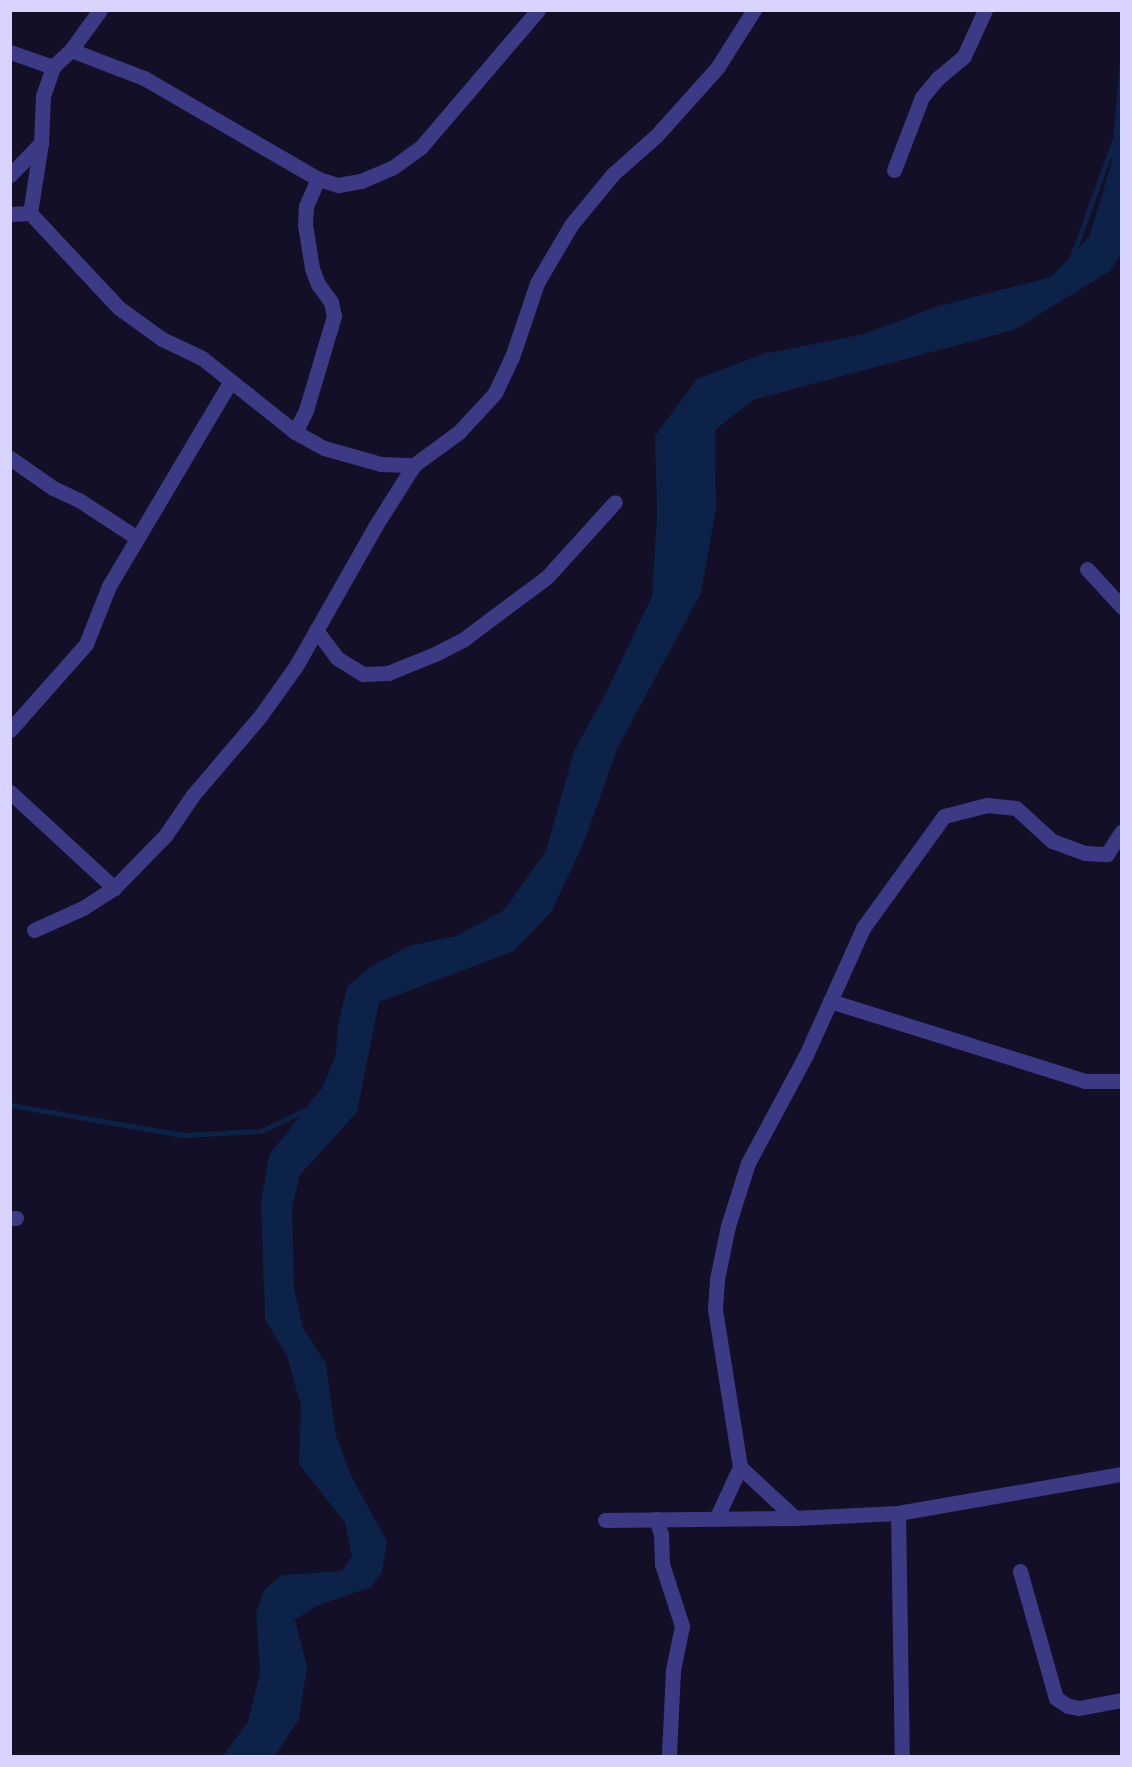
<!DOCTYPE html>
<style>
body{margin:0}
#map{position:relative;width:1132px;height:1767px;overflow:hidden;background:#130f26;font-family:Figtree,sans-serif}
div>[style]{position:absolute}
.water>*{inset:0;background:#0c2248}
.stream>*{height:4.5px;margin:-2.25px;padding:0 2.25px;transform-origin:2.25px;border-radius:2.25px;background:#0c2248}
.minor>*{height:15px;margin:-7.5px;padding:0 7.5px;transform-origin:7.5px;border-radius:7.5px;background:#3d3a85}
span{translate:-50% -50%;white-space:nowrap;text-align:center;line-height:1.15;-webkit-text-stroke:5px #130f26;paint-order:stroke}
.frame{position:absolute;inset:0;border:12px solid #d9d4ff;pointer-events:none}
</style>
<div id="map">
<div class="water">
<div style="clip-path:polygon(1121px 47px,1121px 254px,1110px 271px,1014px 330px,753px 400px,715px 430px,716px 509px,701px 593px,617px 749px,586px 837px,552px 911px,514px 951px,379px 1002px,357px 1112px,300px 1175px,292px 1208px,294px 1288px,303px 1328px,326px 1364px,336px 1436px,352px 1478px,387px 1541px,382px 1572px,371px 1587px,316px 1606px,295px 1620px,307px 1667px,299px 1719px,275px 1756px,223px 1756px,248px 1722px,260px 1672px,256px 1612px,265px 1589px,282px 1575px,342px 1571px,352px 1556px,345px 1523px,299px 1464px,301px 1406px,287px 1356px,265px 1319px,261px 1203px,269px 1155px,334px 1073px,338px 1025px,347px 987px,370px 967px,409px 946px,457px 936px,504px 910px,546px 851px,574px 751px,607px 691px,652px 596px,657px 515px,655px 436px,697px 379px,763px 354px,864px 334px,936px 307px,1051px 277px,1089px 237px,1111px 165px)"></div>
</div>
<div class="stream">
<div style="left:1072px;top:257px;width:123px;rotate:-70.1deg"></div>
<div style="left:325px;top:1086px;width:28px;rotate:-67deg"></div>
<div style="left:10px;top:1105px;width:177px;rotate:9.8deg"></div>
<div style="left:184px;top:1135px;width:77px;rotate:-3deg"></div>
<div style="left:261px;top:1131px;width:50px;rotate:-25deg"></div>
</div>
<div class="minor">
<div style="left:100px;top:10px;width:49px;rotate:125.9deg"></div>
<div style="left:71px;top:50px;width:25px;rotate:137deg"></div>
<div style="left:53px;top:67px;width:31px;rotate:109deg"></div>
<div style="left:43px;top:96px;width:47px;rotate:92.4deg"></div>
<div style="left:41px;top:143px;width:71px;rotate:98.9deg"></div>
<div style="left:30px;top:213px;width:130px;rotate:46.9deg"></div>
<div style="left:119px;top:308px;width:53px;rotate:35.8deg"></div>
<div style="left:162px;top:339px;width:44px;rotate:25.4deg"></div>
<div style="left:202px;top:358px;width:119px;rotate:38.5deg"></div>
<div style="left:295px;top:432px;width:33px;rotate:29deg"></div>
<div style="left:324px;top:448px;width:59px;rotate:15.7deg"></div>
<div style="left:381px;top:464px;width:33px;rotate:2deg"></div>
<div style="left:414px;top:465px;width:56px;rotate:-36.3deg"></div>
<div style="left:459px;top:432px;width:53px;rotate:-47.3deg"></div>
<div style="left:495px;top:393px;width:40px;rotate:-65deg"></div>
<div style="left:512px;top:357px;width:78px;rotate:-71.3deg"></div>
<div style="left:537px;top:283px;width:67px;rotate:-59.6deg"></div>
<div style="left:571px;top:225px;width:66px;rotate:-50.5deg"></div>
<div style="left:613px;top:174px;width:57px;rotate:-41.5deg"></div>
<div style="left:656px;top:136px;width:91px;rotate:-48.1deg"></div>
<div style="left:717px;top:68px;width:69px;rotate:-57.5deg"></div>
<div style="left:71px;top:50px;width:78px;rotate:21deg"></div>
<div style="left:144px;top:78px;width:201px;rotate:30.1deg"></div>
<div style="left:318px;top:179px;width:21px;rotate:17deg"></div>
<div style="left:338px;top:185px;width:23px;rotate:-10deg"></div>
<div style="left:361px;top:181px;width:34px;rotate:-23deg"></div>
<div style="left:392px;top:168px;width:36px;rotate:-36deg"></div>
<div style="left:421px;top:147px;width:180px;rotate:-49.5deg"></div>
<div style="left:10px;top:52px;width:46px;rotate:19.2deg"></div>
<div style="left:894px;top:170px;width:78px;rotate:-69deg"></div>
<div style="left:922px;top:97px;width:25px;rotate:-50deg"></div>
<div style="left:938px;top:78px;width:34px;rotate:-40deg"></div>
<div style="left:964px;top:56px;width:51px;rotate:-65.5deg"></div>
<div style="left:10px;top:175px;width:45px;rotate:-45.9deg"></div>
<div style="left:10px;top:214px;width:20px;rotate:-3deg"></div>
<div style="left:295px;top:432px;width:25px;rotate:-63deg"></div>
<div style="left:306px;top:410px;width:98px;rotate:-73.4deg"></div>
<div style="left:334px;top:316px;width:14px;rotate:-102deg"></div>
<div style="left:331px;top:302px;width:22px;rotate:-126deg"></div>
<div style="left:318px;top:284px;width:17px;rotate:-111deg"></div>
<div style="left:312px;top:268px;width:44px;rotate:-99.2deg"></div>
<div style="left:305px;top:225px;width:19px;rotate:-87deg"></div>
<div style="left:306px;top:206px;width:30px;rotate:-66deg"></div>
<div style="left:10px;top:458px;width:52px;rotate:34.9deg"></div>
<div style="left:53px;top:488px;width:29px;rotate:25deg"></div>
<div style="left:79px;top:500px;width:69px;rotate:33.2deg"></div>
<div style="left:1087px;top:569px;width:52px;rotate:47.4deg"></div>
<div style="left:316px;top:630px;width:35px;rotate:53deg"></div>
<div style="left:337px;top:658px;width:31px;rotate:32deg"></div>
<div style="left:363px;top:674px;width:25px;rotate:-2deg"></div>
<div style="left:388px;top:673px;width:51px;rotate:-22deg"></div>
<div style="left:435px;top:654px;width:33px;rotate:-27deg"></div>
<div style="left:464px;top:639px;width:104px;rotate:-36.8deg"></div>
<div style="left:547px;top:577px;width:101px;rotate:-47.8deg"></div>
<div style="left:10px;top:730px;width:115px;rotate:-48.5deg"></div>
<div style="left:86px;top:644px;width:62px;rotate:-68.4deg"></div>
<div style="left:109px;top:586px;width:237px;rotate:-59.3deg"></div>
<div style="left:10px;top:792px;width:142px;rotate:42.7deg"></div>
<div style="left:34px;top:930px;width:54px;rotate:-24.2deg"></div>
<div style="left:83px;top:908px;width:37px;rotate:-33deg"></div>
<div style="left:114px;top:888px;width:73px;rotate:-45.6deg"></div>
<div style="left:165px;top:836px;width:50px;rotate:-55.7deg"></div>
<div style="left:193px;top:795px;width:105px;rotate:-49.6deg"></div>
<div style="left:261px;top:715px;width:60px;rotate:-54.5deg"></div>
<div style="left:296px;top:666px;width:162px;rotate:-60.4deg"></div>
<div style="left:376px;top:525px;width:71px;rotate:-57.7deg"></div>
<div style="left:830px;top:1001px;width:267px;rotate:17.4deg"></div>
<div style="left:1085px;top:1081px;width:37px"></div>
<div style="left:10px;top:1218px;width:6px"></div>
<div style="left:740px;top:1467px;width:75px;rotate:42.8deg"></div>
<div style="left:898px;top:1513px;width:243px;rotate:89.1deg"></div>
<div style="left:656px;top:1519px;width:16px;rotate:72deg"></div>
<div style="left:661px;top:1534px;width:30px;rotate:88deg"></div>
<div style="left:662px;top:1564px;width:65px;rotate:72.1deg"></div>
<div style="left:682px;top:1626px;width:45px;rotate:101.6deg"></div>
<div style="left:673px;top:1670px;width:86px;rotate:92.7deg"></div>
<div style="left:716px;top:1519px;width:57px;rotate:-65.2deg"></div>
<div style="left:740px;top:1467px;width:160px;rotate:-99deg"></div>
<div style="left:715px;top:1309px;width:30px;rotate:-86deg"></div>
<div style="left:717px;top:1279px;width:54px;rotate:-78.3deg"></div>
<div style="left:728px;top:1226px;width:66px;rotate:-72.4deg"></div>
<div style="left:748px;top:1163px;width:123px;rotate:-61.8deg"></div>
<div style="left:806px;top:1055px;width:139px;rotate:-65.8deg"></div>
<div style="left:863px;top:928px;width:138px;rotate:-54.1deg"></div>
<div style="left:944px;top:816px;width:44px;rotate:-14.3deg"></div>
<div style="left:987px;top:805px;width:29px;rotate:6deg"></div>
<div style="left:1016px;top:808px;width:49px;rotate:42.5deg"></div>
<div style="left:1052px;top:841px;width:35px;rotate:20deg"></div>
<div style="left:1085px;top:853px;width:22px;rotate:3deg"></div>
<div style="left:1107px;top:854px;width:27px;rotate:-57deg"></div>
<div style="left:605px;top:1520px;width:190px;rotate:-0.6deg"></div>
<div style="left:795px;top:1518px;width:103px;rotate:-2.8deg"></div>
<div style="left:898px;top:1513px;width:227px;rotate:-9.9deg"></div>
<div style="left:1020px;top:1571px;width:132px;rotate:74.2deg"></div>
<div style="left:1056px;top:1698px;width:14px;rotate:34deg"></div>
<div style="left:1068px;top:1706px;width:11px;rotate:10deg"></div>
<div style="left:1079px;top:1708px;width:44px;rotate:-10.5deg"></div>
</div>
<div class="frame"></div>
</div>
